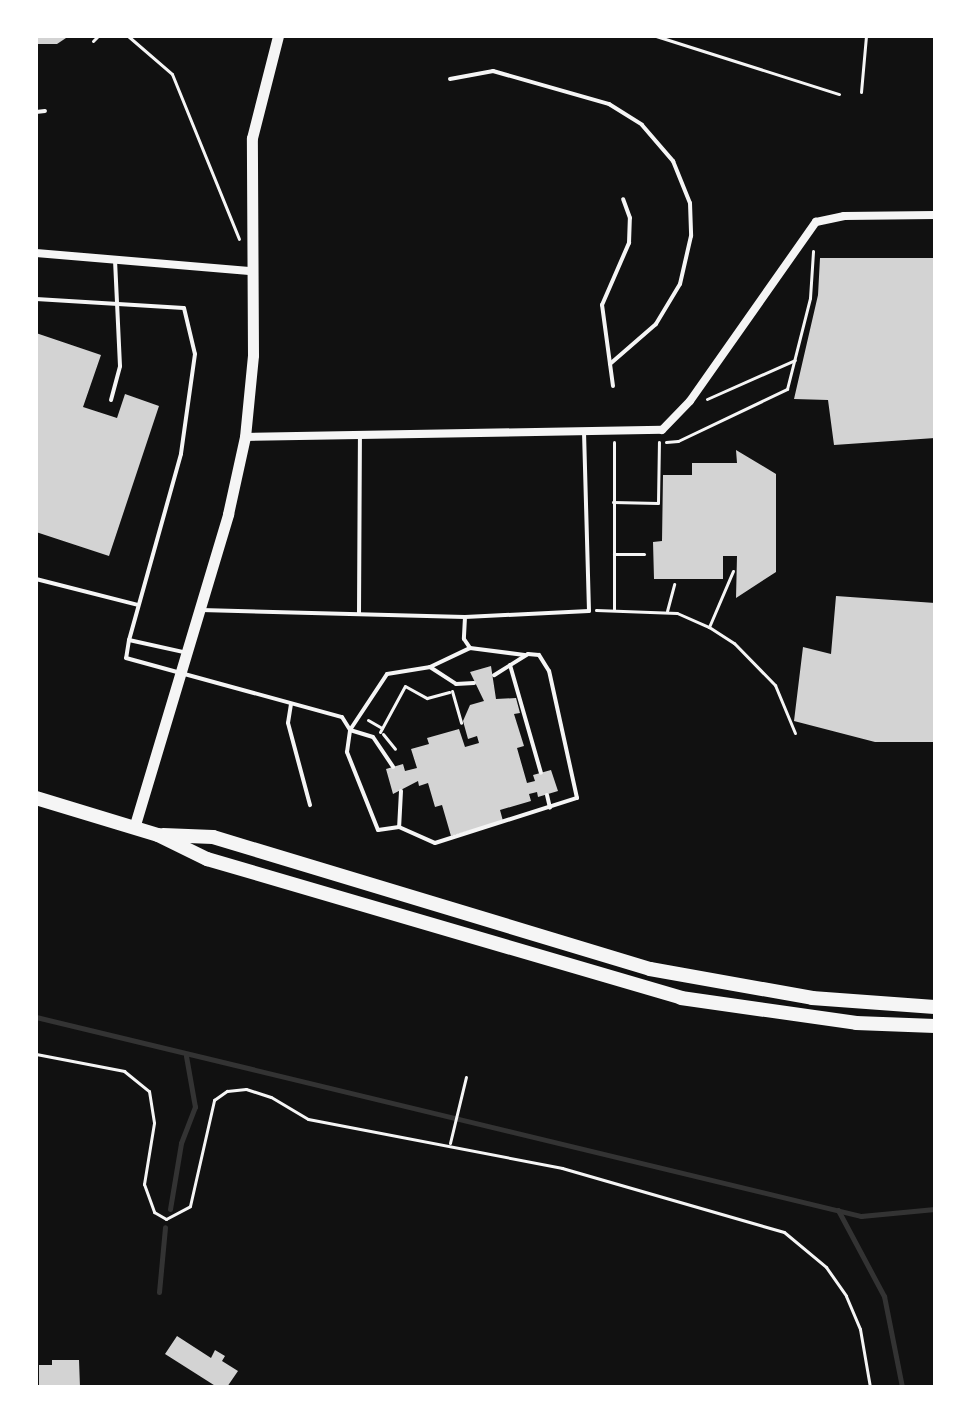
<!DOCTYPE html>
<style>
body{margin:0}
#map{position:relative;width:971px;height:1423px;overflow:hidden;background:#111;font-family:Jost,sans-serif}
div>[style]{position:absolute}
.stream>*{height:5px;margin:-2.5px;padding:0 2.5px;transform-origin:2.5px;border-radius:2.5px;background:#333}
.building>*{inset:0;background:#d3d3d3}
.path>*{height:3px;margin:-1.5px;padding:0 1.5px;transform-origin:1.5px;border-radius:1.5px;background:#f5f5f5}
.service>*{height:4px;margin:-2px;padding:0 2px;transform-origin:2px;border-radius:2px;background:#f5f5f5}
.minor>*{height:8px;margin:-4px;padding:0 4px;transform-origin:4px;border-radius:4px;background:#f5f5f5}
.tertiary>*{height:11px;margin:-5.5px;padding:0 5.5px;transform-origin:5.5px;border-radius:5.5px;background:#f5f5f5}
.trunk>*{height:14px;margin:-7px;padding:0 7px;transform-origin:7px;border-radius:7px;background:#f5f5f5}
span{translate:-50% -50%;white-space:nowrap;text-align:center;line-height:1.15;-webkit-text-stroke:8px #fff;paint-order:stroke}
.frame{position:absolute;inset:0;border:38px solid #fff;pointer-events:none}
</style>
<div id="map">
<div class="stream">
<div style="left:36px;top:1017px;width:849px;rotate:13.56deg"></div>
<div style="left:861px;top:1216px;width:74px;rotate:-5.4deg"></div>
<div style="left:170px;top:1209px;width:67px;rotate:-80.5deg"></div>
<div style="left:181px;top:1143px;width:39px;rotate:-69deg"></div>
<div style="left:195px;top:1107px;width:52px;rotate:-100deg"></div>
<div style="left:838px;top:1210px;width:98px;rotate:61.9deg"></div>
<div style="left:884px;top:1296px;width:93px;rotate:78.8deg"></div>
<div style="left:159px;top:1292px;width:65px;rotate:-84.7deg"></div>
</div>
<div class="building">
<div style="clip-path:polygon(36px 36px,69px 36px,57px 44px,36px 44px)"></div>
<div style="clip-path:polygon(820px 258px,935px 258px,935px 438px,834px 445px,828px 400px,794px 399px,818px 295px)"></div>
<div style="clip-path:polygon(36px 333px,101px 355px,83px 407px,117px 418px,125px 394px,159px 406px,109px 556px,36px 532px)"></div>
<div style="clip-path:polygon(736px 450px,776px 474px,776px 572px,736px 598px,737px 556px,723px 556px,723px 579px,654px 579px,653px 542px,662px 541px,663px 475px,692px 475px,692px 463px,737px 463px)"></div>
<div style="clip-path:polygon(836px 596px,935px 603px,935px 742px,875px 742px,794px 721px,803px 647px,831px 654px)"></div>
<div style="clip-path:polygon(491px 666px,496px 699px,516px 698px,520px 713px,514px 714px,524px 746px,517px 748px,527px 783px,535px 781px,533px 775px,551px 770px,558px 791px,538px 797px,537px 792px,529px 794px,531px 801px,500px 810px,503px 821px,451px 836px,442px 805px,435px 807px,428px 783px,419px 786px,418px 781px,393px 794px,386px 769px,403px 764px,405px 771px,417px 768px,411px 749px,429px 744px,427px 738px,459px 729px,465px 747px,479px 743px,477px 736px,468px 739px,463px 721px,470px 705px,484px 701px,470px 672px)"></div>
<div style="clip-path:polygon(177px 1336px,211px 1358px,215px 1350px,225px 1356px,222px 1361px,238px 1371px,227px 1387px,217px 1387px,165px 1354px)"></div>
<div style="clip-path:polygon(52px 1360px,79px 1360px,80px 1387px,39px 1386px,39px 1365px,52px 1365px)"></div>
</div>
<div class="path">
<div style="left:128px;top:36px;width:58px;rotate:40.8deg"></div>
<div style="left:172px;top:74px;width:178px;rotate:67.9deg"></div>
<div style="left:656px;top:36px;width:192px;rotate:17.6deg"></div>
<div style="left:93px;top:41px;width:7px;rotate:-45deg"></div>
<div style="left:861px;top:92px;width:56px;rotate:-84.9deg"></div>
<div style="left:707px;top:399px;width:96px;rotate:-23.9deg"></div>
<div style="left:666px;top:442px;width:12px;rotate:-5deg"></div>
<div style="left:678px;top:441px;width:121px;rotate:-25.5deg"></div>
<div style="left:787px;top:389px;width:94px;rotate:-75.8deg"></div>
<div style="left:810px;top:298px;width:47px;rotate:-86.3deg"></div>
<div style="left:613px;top:502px;width:45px;rotate:1.3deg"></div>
<div style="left:658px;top:503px;width:61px;rotate:-89.1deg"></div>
<div style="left:614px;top:554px;width:30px"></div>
<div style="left:614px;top:609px;width:167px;rotate:-90deg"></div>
<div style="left:596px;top:610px;width:81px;rotate:2.1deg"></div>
<div style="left:677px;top:613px;width:35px;rotate:24deg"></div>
<div style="left:709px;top:627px;width:30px;rotate:33deg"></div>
<div style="left:734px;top:643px;width:59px;rotate:45.7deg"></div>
<div style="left:775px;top:685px;width:52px;rotate:67.4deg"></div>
<div style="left:667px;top:611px;width:28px;rotate:-75deg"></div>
<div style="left:709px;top:627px;width:61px;rotate:-66.8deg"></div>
<div style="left:452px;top:691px;width:33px;rotate:74deg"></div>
<div style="left:368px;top:720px;width:16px;rotate:30deg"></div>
<div style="left:380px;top:732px;width:52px;rotate:-61.5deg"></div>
<div style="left:405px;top:686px;width:25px;rotate:29deg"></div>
<div style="left:427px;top:698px;width:23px;rotate:-15deg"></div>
<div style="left:383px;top:734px;width:19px;rotate:51deg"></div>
<div style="left:36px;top:1054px;width:90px;rotate:10.9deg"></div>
<div style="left:124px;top:1071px;width:32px;rotate:39deg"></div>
<div style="left:149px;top:1091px;width:32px;rotate:81deg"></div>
<div style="left:154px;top:1123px;width:62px;rotate:99.3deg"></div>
<div style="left:144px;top:1184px;width:30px;rotate:70deg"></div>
<div style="left:154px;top:1212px;width:14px;rotate:30deg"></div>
<div style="left:166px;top:1219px;width:27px;rotate:-28deg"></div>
<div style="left:190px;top:1206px;width:109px;rotate:-77.2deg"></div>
<div style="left:214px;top:1100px;width:16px;rotate:-35deg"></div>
<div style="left:227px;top:1091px;width:19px;rotate:-6deg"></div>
<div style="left:246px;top:1089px;width:26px;rotate:18deg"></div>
<div style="left:271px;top:1097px;width:43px;rotate:30.7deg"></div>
<div style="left:308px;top:1119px;width:259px;rotate:10.9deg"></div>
<div style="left:562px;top:1168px;width:231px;rotate:16.1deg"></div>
<div style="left:784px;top:1232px;width:55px;rotate:39.8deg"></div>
<div style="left:826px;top:1267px;width:35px;rotate:55deg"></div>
<div style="left:846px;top:1296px;width:36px;rotate:67deg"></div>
<div style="left:860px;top:1329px;width:59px;rotate:80.2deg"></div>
<div style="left:450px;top:1143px;width:68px;rotate:-76.4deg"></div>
</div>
<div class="service">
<div style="left:450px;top:79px;width:44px;rotate:-10.5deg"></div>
<div style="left:493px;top:71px;width:121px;rotate:15.9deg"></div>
<div style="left:609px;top:104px;width:39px;rotate:32deg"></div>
<div style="left:642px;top:125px;width:48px;rotate:49.3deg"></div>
<div style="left:673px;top:161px;width:45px;rotate:68deg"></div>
<div style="left:690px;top:203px;width:33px;rotate:88deg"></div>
<div style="left:691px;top:236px;width:49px;rotate:102.9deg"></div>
<div style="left:680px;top:284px;width:47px;rotate:121deg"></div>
<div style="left:656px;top:324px;width:61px;rotate:139deg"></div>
<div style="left:36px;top:112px;width:9px;rotate:-6deg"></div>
<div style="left:36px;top:299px;width:148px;rotate:3.5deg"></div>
<div style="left:184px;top:308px;width:47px;rotate:76.6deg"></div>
<div style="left:195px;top:354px;width:101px;rotate:98deg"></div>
<div style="left:181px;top:454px;width:193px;rotate:105.6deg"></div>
<div style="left:129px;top:640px;width:55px;rotate:12.5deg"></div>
<div style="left:613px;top:386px;width:82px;rotate:-97.7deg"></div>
<div style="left:602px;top:305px;width:68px;rotate:-66.5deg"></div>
<div style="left:629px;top:243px;width:25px;rotate:-88deg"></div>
<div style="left:630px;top:218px;width:20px;rotate:-110deg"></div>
<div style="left:111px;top:400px;width:35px;rotate:-75deg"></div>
<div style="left:120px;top:366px;width:106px;rotate:-92.7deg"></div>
<div style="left:36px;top:579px;width:105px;rotate:14.3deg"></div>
<div style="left:201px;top:610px;width:264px;rotate:1.5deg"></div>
<div style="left:465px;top:617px;width:22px;rotate:93deg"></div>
<div style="left:464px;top:639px;width:11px;rotate:56deg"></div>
<div style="left:470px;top:648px;width:55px;rotate:7.3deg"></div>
<div style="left:359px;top:614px;width:177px;rotate:-89.7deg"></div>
<div style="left:465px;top:617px;width:124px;rotate:-2.8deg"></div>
<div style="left:589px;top:611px;width:177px;rotate:-91.6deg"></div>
<div style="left:129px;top:640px;width:18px;rotate:99deg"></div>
<div style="left:126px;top:658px;width:224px;rotate:15.3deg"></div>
<div style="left:342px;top:717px;width:15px;rotate:58deg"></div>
<div style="left:350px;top:730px;width:24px;rotate:17deg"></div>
<div style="left:373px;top:737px;width:36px;rotate:56deg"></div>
<div style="left:510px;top:665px;width:112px;rotate:74deg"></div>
<div style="left:430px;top:667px;width:44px;rotate:-25.4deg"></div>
<div style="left:291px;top:704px;width:19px;rotate:99deg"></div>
<div style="left:288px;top:723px;width:85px;rotate:75deg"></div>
<div style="left:401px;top:791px;width:36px;rotate:93deg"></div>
<div style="left:399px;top:827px;width:21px;rotate:172deg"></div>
<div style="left:378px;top:830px;width:84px;rotate:-111.7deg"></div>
<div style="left:347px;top:752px;width:22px;rotate:-82deg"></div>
<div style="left:350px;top:730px;width:67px;rotate:-56.5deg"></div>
<div style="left:387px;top:674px;width:44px;rotate:-9.2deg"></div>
<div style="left:430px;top:667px;width:31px;rotate:33deg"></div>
<div style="left:456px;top:684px;width:18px;rotate:-3deg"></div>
<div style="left:547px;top:795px;width:13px;rotate:77deg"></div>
<div style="left:399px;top:827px;width:39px;rotate:24deg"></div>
<div style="left:435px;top:843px;width:149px;rotate:-17.6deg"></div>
<div style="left:577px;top:798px;width:130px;rotate:-102.4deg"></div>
<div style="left:549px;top:671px;width:19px;rotate:-122deg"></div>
<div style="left:539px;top:655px;width:11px;rotate:-175deg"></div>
<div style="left:528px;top:654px;width:40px;rotate:148deg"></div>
</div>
<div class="minor">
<div style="left:36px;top:253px;width:217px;rotate:4.8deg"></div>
<div style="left:245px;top:437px;width:417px;rotate:-1deg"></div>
<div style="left:662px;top:430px;width:40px;rotate:-46deg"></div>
<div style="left:690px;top:401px;width:219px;rotate:-54.9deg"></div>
<div style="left:816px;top:222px;width:29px;rotate:-12deg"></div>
<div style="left:844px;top:216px;width:91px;rotate:-0.6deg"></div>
</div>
<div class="tertiary">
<div style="left:134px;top:828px;width:328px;rotate:-73.3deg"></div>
<div style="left:228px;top:514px;width:79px;rotate:-77.6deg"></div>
<div style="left:245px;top:437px;width:82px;rotate:-84.4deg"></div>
<div style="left:253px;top:355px;width:217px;rotate:-90.3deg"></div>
<div style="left:252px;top:138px;width:105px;rotate:-75.7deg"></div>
</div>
<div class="trunk">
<div style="left:36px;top:798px;width:127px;rotate:16.9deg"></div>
<div style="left:158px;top:835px;width:55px;rotate:26.1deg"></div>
<div style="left:207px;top:859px;width:494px;rotate:16.3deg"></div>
<div style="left:681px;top:998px;width:177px;rotate:8.1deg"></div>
<div style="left:856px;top:1023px;width:79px;rotate:2.2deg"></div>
<div style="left:163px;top:835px;width:50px;rotate:2.3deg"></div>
<div style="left:213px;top:837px;width:457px;rotate:16.8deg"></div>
<div style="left:650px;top:969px;width:165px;rotate:10.1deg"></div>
<div style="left:812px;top:998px;width:123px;rotate:4.2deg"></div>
</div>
<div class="frame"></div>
</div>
